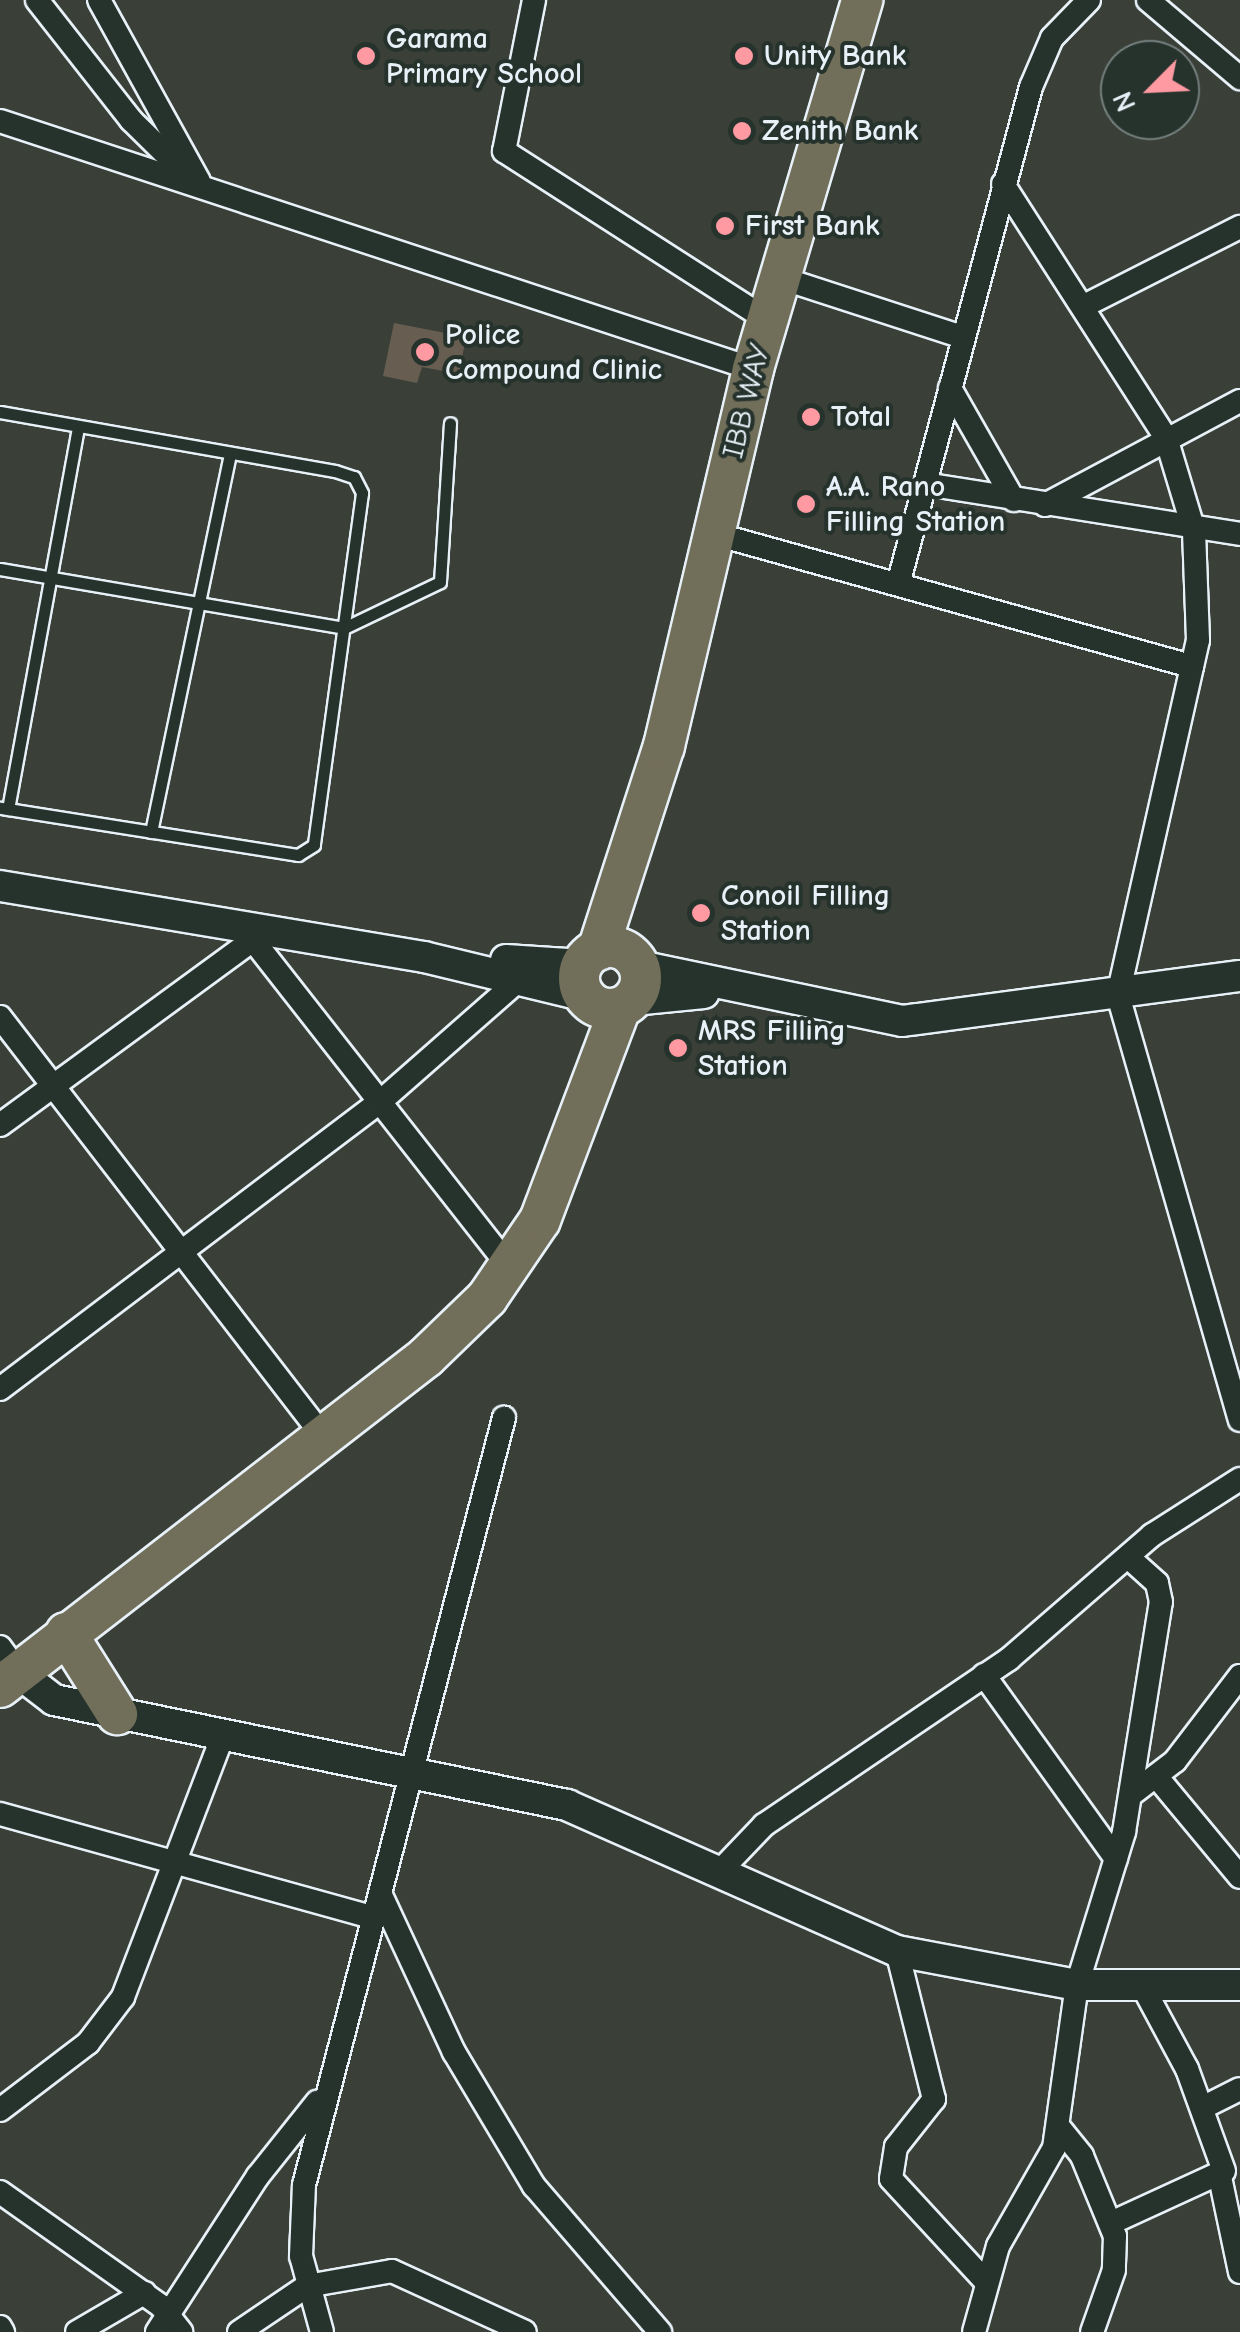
<!DOCTYPE html>
<style>
body{margin:0}
#map{position:relative;width:1240px;height:2332px;overflow:hidden;background:#3a4038;font-family:"Comic Neue",sans-serif}
div>[style]{position:absolute}
.building>*{inset:0;background:#675e51}
.roads{filter:drop-shadow(2px 0 #e8f1f8) drop-shadow(-2px 0 #e8f1f8) drop-shadow(0 2px #e8f1f8) drop-shadow(0 -2px #e8f1f8)}
.lane>*{height:11px;margin:-5.5px;padding:0 5.5px;transform-origin:5.5px;border-radius:5.5px;background:#26332d}
.street>*{height:22px;margin:-11px;padding:0 11px;transform-origin:11px;border-radius:11px;background:#26332d}
.secondary>*{height:30px;margin:-15px;padding:0 15px;transform-origin:15px;border-radius:15px;background:#26332d}
.highway>*{height:40px;margin:-20px;padding:0 20px;transform-origin:20px;border-radius:20px;background:#716e59}
.highway>.ring{margin:-20px;padding:0;box-sizing:content-box;background:none;border:40px solid #716e59;border-radius:50%}
.dots>*{width:28px;height:28px;translate:-50% -50%;box-sizing:border-box;border:5px solid #26332d;border-radius:50%}
span{translate:-50% -50%;white-space:nowrap;text-align:center;line-height:1.15;-webkit-text-stroke:8px #26332d;paint-order:stroke}
.poi-label{font-size:30px;color:#e8f1f8;font-weight:700}
.left{translate:0 -50%;text-align:left}
.street-label{font-size:30px;color:#e8f1f8}
.north{position:absolute;left:1100px;top:40px;width:100px;height:100px;box-sizing:border-box;background:#26332d;border:2px solid #747f7e;border-radius:50%;rotate:246deg;font-size:28px;font-weight:700;line-height:40px;text-align:center;color:#e8f1f8}
.north::after{content:'';display:block;margin:auto;width:35px;height:45px;background:#ff9aa2;clip-path:polygon(50% 0,100% 100%,50% 72%,0 100%)}
</style>
<div id="map">
<div class="building">
<div style="clip-path:polygon(394px 323px,466px 337px,459px 374px,422px 367px,417px 383px,383px 376px)"></div>
</div>
<div class="roads">
<div class="lane">
<div style="left:0;top:412px;width:340px;rotate:10deg"></div>
<div style="left:335px;top:471px;width:20px;rotate:18deg"></div>
<div style="left:354px;top:477px;width:18px;rotate:63deg"></div>
<div style="left:362px;top:493px;width:355px;rotate:97.8deg"></div>
<div style="left:314px;top:845px;width:19px;rotate:148deg"></div>
<div style="left:298px;top:855px;width:302px;rotate:-171deg"></div>
<div style="left:0;top:569px;width:349px;rotate:9.7deg"></div>
<div style="left:344px;top:628px;width:106px;rotate:-25.6deg"></div>
<div style="left:440px;top:582px;width:159px;rotate:-86.4deg"></div>
<div style="left:8px;top:809px;width:389px;rotate:-79.6deg"></div>
<div style="left:151px;top:832px;width:387px;rotate:-78.2deg"></div>
</div>
<div class="street">
<div style="left:37px;top:0;width:152px;rotate:51.9deg"></div>
<div style="left:131px;top:120px;width:84px;rotate:44.5deg"></div>
<div style="left:99px;top:0;width:207px;rotate:61.1deg"></div>
<div style="left:534px;top:0;width:154px;rotate:101.2deg"></div>
<div style="left:504px;top:151px;width:313px;rotate:32.7deg"></div>
<div style="left:1148px;top:0;width:121px;rotate:40.3deg"></div>
<div style="left:0;top:121px;width:793px;rotate:18.23deg"></div>
<div style="left:1003px;top:184px;width:302px;rotate:57.3deg"></div>
<div style="left:1166px;top:438px;width:97px;rotate:73.2deg"></div>
<div style="left:1194px;top:531px;width:109px;rotate:87.9deg"></div>
<div style="left:1198px;top:640px;width:364px;rotate:102.7deg"></div>
<div style="left:1118px;top:995px;width:442px;rotate:74deg"></div>
<div style="left:778px;top:277px;width:194px;rotate:18deg"></div>
<div style="left:1084px;top:306px;width:175px;rotate:-26.9deg"></div>
<div style="left:950px;top:388px;width:129px;rotate:60.3deg"></div>
<div style="left:925px;top:484px;width:319px;rotate:9deg"></div>
<div style="left:1045px;top:505px;width:221px;rotate:-28.1deg"></div>
<div style="left:715px;top:534px;width:495px;rotate:15.5deg"></div>
<div style="left:899px;top:581px;width:511px;rotate:-75.04deg"></div>
<div style="left:1031px;top:87px;width:53px;rotate:-66.8deg"></div>
<div style="left:1052px;top:38px;width:53px;rotate:-45.8deg"></div>
<div style="left:253px;top:940px;width:418px;rotate:51.9deg"></div>
<div style="left:0;top:1017px;width:529px;rotate:52.37deg"></div>
<div style="left:0;top:1125px;width:313px;rotate:-36.2deg"></div>
<div style="left:253px;top:940px;width:12px;rotate:-145deg"></div>
<div style="left:0;top:1389px;width:476px;rotate:-37.1deg"></div>
<div style="left:380px;top:1102px;width:186px;rotate:-41.3deg"></div>
<div style="left:0;top:1647px;width:32px;rotate:54deg"></div>
<div style="left:984px;top:1675px;width:226px;rotate:54.3deg"></div>
<div style="left:1156px;top:1776px;width:131px;rotate:50.3deg"></div>
<div style="left:1132px;top:1794px;width:54px;rotate:-37.5deg"></div>
<div style="left:1175px;top:1761px;width:107px;rotate:-52.6deg"></div>
<div style="left:0;top:1814px;width:388px;rotate:15.5deg"></div>
<div style="left:722px;top:1869px;width:61px;rotate:-46.3deg"></div>
<div style="left:764px;top:1825px;width:296px;rotate:-34.1deg"></div>
<div style="left:1009px;top:1659px;width:189px;rotate:-40.9deg"></div>
<div style="left:1152px;top:1535px;width:104px;rotate:-32.5deg"></div>
<div style="left:381px;top:1895px;width:173px;rotate:65.1deg"></div>
<div style="left:454px;top:2052px;width:156px;rotate:59.2deg"></div>
<div style="left:534px;top:2186px;width:193px;rotate:49.2deg"></div>
<div style="left:897px;top:1951px;width:153px;rotate:76deg"></div>
<div style="left:934px;top:2099px;width:61px;rotate:128.4deg"></div>
<div style="left:896px;top:2147px;width:32px;rotate:99deg"></div>
<div style="left:891px;top:2179px;width:140px;rotate:47.3deg"></div>
<div style="left:1202px;top:2108px;width:42px;rotate:-26.6deg"></div>
<div style="left:0;top:2110px;width:111px;rotate:-37.3deg"></div>
<div style="left:88px;top:2043px;width:58px;rotate:-52.7deg"></div>
<div style="left:123px;top:1997px;width:284px;rotate:-69.1deg"></div>
<div style="left:1058px;top:2126px;width:38px;rotate:51deg"></div>
<div style="left:1082px;top:2156px;width:87px;rotate:67.6deg"></div>
<div style="left:1115px;top:2236px;width:34px;rotate:92deg"></div>
<div style="left:1114px;top:2270px;width:66px;rotate:109.5deg"></div>
<div style="left:1220px;top:2177px;width:97px;rotate:78.1deg"></div>
<div style="left:0;top:2192px;width:197px;rotate:35.3deg"></div>
<div style="left:161px;top:2306px;width:33px;rotate:52deg"></div>
<div style="left:1111px;top:2223px;width:124px;rotate:-24.7deg"></div>
<div style="left:1224px;top:2171px;width:109px;rotate:-109.9deg"></div>
<div style="left:1187px;top:2069px;width:91px;rotate:-118.3deg"></div>
<div style="left:0;top:2327px;width:6px;rotate:59deg"></div>
<div style="left:77px;top:2332px;width:78px;rotate:-30.2deg"></div>
<div style="left:157px;top:2332px;width:186px;rotate:-57.1deg"></div>
<div style="left:258px;top:2176px;width:95px;rotate:-51.4deg"></div>
<div style="left:239px;top:2332px;width:82px;rotate:-34.1deg"></div>
<div style="left:307px;top:2286px;width:86px;rotate:-10deg"></div>
<div style="left:392px;top:2271px;width:146px;rotate:24.6deg"></div>
<div style="left:322px;top:2332px;width:79px;rotate:-105.4deg"></div>
<div style="left:301px;top:2256px;width:71px;rotate:-87.6deg"></div>
<div style="left:304px;top:2185px;width:793px;rotate:-75.39deg"></div>
<div style="left:974px;top:2332px;width:89px;rotate:-74.4deg"></div>
<div style="left:998px;top:2246px;width:113px;rotate:-60.3deg"></div>
<div style="left:1054px;top:2148px;width:165px;rotate:-82deg"></div>
<div style="left:1077px;top:1985px;width:160px;rotate:-72.9deg"></div>
<div style="left:1124px;top:1832px;width:233px;rotate:-80.9deg"></div>
<div style="left:1161px;top:1602px;width:19px;rotate:-102deg"></div>
<div style="left:1157px;top:1583px;width:38px;rotate:-138deg"></div>
</div>
<div class="secondary">
<div style="left:0;top:886px;width:430px;rotate:9.5deg"></div>
<div style="left:424px;top:957px;width:166px;rotate:13.6deg"></div>
<div style="left:506px;top:960px;width:77px;rotate:3.7deg"></div>
<div style="left:639px;top:966px;width:269px;rotate:11.8deg"></div>
<div style="left:902px;top:1021px;width:341px;rotate:-7.6deg"></div>
<div style="left:633px;top:1000px;width:71px;rotate:-5.6deg"></div>
<div style="left:19px;top:1673px;width:44px;rotate:37.6deg"></div>
<div style="left:54px;top:1700px;width:524px;rotate:11.57deg"></div>
<div style="left:567px;top:1805px;width:361px;rotate:23.9deg"></div>
<div style="left:897px;top:1951px;width:183px;rotate:10.7deg"></div>
<div style="left:1077px;top:1985px;width:163px"></div>
</div>
<div class="highway">
<div class="ring" style="left:579px;top:947px;width:22px;height:22px"></div>
<div style="left:598px;top:950px;width:214px;rotate:-72.1deg"></div>
<div style="left:664px;top:746px;width:387px;rotate:-76.7deg"></div>
<div style="left:753px;top:369px;width:385px;rotate:-73.5deg"></div>
<div style="left:66px;top:1633px;width:96px;rotate:57.8deg"></div>
<div style="left:0;top:1687px;width:539px;rotate:-37.76deg"></div>
<div style="left:426px;top:1357px;width:85px;rotate:-44deg"></div>
<div style="left:487px;top:1298px;width:94px;rotate:-55.8deg"></div>
<div style="left:540px;top:1220px;width:227px;rotate:-69.3deg"></div>
</div>
</div>
<div class="dots">
<div style="left:366px;top:56px;background:#ff9aa2"></div>
<div style="left:744px;top:56px;background:#ff9aa2"></div>
<div style="left:742px;top:131px;background:#ff9aa2"></div>
<div style="left:725px;top:226px;background:#ff9aa2"></div>
<div style="left:425px;top:352px;background:#ff9aa2"></div>
<div style="left:811px;top:417px;background:#ff9aa2"></div>
<div style="left:806px;top:504px;background:#ff9aa2"></div>
<div style="left:701px;top:913px;background:#ff9aa2"></div>
<div style="left:678px;top:1048px;background:#ff9aa2"></div>
</div>
<div class="poi-label">
<span class="left" style="left:386px;top:56px">Garama<br>Primary School</span>
<span class="left" style="left:764px;top:56px">Unity Bank</span>
<span class="left" style="left:762px;top:131px">Zenith Bank</span>
<span class="left" style="left:745px;top:226px">First Bank</span>
<span class="left" style="left:445px;top:352px">Police<br>Compound Clinic</span>
<span class="left" style="left:831px;top:417px">Total</span>
<span class="left" style="left:826px;top:504px">A.A. Rano<br>Filling Station</span>
<span class="left" style="left:721px;top:913px">Conoil Filling<br>Station</span>
<span class="left" style="left:698px;top:1048px">MRS Filling<br>Station</span>
</div>
<div class="street-label">
<span style="left:747px;top:401px;rotate:-76deg">IBB WAY</span>
</div>
<div class="north">N</div>
</div>
